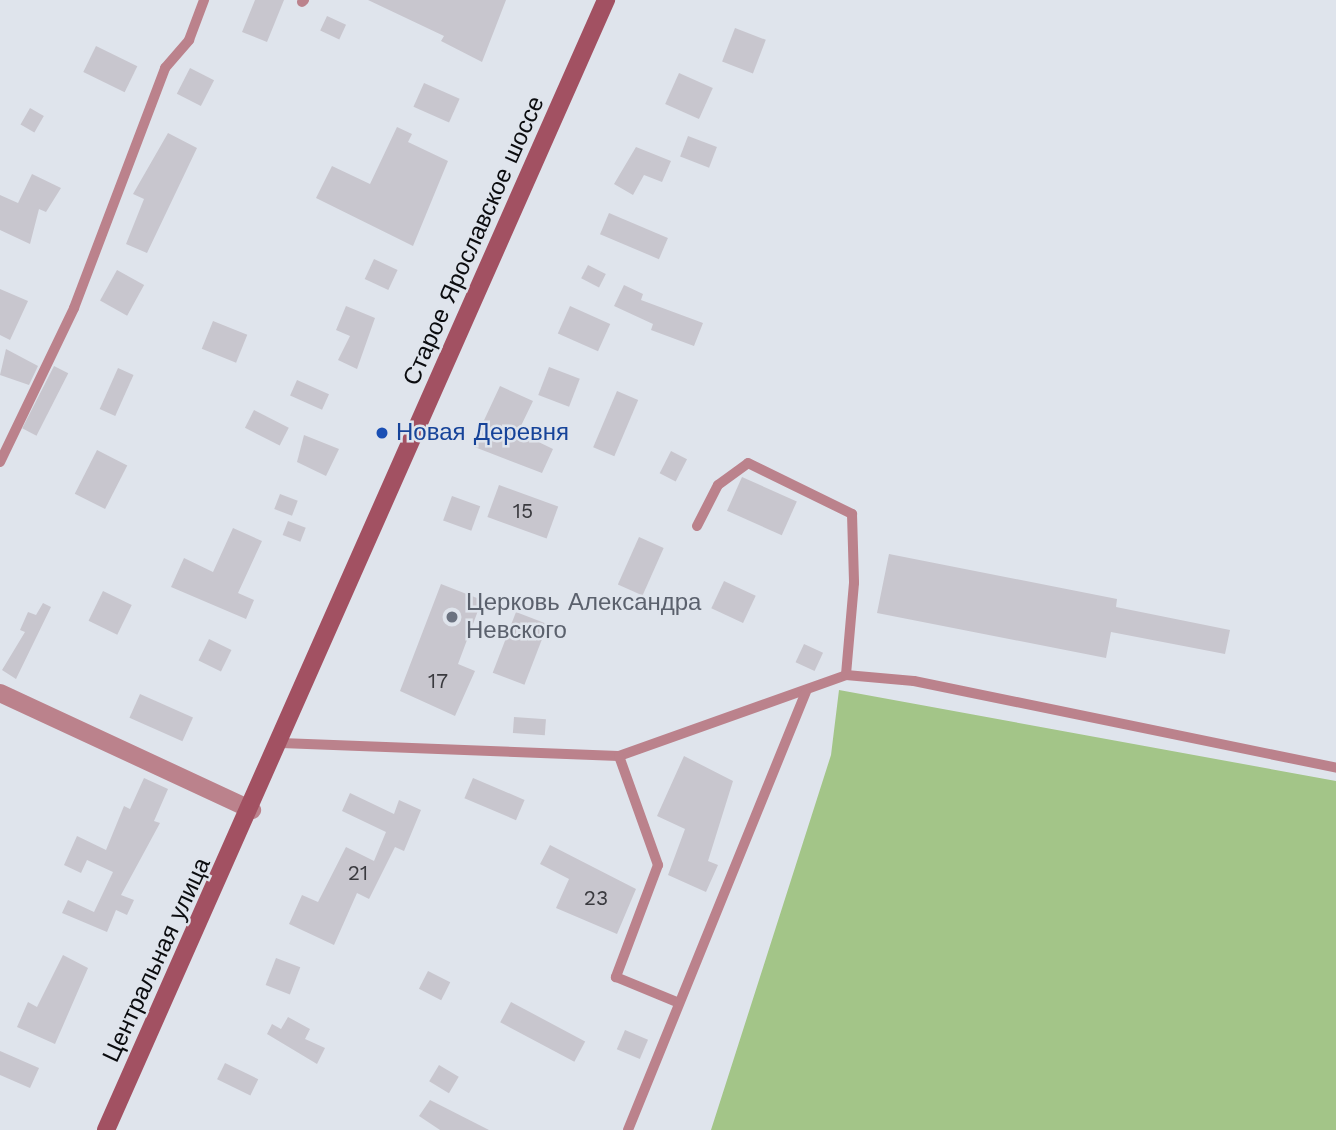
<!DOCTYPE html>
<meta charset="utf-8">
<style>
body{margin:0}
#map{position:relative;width:1336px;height:1130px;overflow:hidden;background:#dfe4ec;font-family:"Work Sans",sans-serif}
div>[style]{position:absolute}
.green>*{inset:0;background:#a3c588}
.building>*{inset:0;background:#c8c6ce;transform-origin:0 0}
.service>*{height:10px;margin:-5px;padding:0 5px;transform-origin:5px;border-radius:5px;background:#bb828c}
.minor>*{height:18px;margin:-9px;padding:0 9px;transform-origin:9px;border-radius:9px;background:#bb828c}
.secondary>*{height:18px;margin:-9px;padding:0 9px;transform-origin:9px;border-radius:9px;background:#a25162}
.dots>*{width:19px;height:19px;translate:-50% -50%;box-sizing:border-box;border:4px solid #dfe4ec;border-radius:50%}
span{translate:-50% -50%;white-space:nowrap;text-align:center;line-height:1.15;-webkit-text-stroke:5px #dfe4ec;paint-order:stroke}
.number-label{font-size:21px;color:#3a3a3f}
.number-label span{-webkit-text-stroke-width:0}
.street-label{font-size:24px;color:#0b0c0f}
.transit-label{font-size:24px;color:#164399}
.left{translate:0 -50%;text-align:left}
.worship-label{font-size:24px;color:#5b616d}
</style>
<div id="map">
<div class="green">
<div style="clip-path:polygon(839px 690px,1336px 781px,1336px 1130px,711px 1130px,831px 755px)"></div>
</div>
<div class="building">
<div style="clip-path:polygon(255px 0,284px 0,267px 42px,242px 32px)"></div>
<div style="clip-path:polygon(368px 0,506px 0,482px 62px,441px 41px,444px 36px)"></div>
<div style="left:327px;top:16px;width:21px;height:16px;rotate:25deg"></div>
<div style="left:735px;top:28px;width:33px;height:36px;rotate:21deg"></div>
<div style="left:96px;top:46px;width:46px;height:29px;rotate:26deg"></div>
<div style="left:190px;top:68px;width:27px;height:29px;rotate:27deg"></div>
<div style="left:679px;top:73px;width:37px;height:34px;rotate:24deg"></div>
<div style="left:424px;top:83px;width:39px;height:26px;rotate:24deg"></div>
<div style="left:30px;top:108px;width:16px;height:19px;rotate:30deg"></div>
<div style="clip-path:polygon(397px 127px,412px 134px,408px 142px,448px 161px,413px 246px,316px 198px,332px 166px,370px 184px)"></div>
<div style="clip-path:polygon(168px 133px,197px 148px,147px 253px,126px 244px,144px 199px,133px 194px)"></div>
<div style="left:688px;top:136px;width:31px;height:22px;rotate:21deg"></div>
<div style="clip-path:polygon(636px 147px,671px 161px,662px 182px,644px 175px,633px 195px,614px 184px)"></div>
<div style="clip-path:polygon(32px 174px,61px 188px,46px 212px,39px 209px,30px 244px,0 230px,0 195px,18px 203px)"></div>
<div style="left:609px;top:213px;width:64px;height:23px;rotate:23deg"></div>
<div style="left:374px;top:259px;width:26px;height:22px;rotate:25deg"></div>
<div style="left:588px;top:265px;width:20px;height:15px;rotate:27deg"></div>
<div style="left:117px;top:270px;width:31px;height:35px;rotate:29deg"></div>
<div style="clip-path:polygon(624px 285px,643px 294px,641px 300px,703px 323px,694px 346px,651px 330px,653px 324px,614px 306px)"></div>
<div style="clip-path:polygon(0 289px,28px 301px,10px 340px,0 335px)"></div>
<div style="clip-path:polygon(346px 306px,375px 318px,357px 369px,338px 360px,350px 336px,336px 330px)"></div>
<div style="left:570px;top:306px;width:44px;height:30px;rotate:24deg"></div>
<div style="left:213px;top:321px;width:37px;height:30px;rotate:22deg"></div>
<div style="clip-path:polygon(6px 349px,38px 366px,29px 385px,0 375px)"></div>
<div style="left:54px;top:366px;width:16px;height:70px;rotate:27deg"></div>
<div style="left:549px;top:367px;width:33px;height:30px;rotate:21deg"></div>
<div style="left:118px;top:368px;width:17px;height:45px;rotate:24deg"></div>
<div style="left:297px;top:380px;width:35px;height:17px;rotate:24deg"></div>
<div style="clip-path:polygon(500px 386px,533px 401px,518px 432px,553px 449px,542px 473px,472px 446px)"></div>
<div style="left:617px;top:391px;width:23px;height:61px;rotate:23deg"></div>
<div style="left:254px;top:410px;width:39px;height:20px;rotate:27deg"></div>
<div style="clip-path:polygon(304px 435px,339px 449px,326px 476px,297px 462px)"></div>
<div style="left:97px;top:450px;width:34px;height:49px;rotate:27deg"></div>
<div style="left:671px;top:451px;width:18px;height:25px;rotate:27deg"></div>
<div style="left:742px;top:477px;width:60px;height:37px;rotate:24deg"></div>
<div style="left:499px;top:485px;width:63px;height:34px;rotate:20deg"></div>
<div style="left:280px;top:494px;width:19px;height:16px;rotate:21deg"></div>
<div style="left:452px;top:496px;width:30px;height:26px;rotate:20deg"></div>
<div style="left:288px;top:521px;width:19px;height:15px;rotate:21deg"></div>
<div style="clip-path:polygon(233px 528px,262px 541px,238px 593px,254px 600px,246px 619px,171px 587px,184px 558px,213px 572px)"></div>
<div style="left:639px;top:537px;width:27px;height:52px;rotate:24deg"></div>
<div style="clip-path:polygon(889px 554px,1117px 599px,1116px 607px,1230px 630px,1225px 654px,1111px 632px,1106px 658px,877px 613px)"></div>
<div style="left:724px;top:581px;width:35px;height:30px;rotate:25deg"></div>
<div style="clip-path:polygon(441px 584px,482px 600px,458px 664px,475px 671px,455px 716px,400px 691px)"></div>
<div style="left:103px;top:591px;width:32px;height:33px;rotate:26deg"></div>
<div style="clip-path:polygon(43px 603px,51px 607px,16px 679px,2px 670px,25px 632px,20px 630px,28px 612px,36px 615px)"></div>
<div style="left:516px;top:612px;width:34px;height:65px;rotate:21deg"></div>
<div style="left:209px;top:639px;width:25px;height:24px;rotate:26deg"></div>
<div style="left:804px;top:644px;width:21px;height:20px;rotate:25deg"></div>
<div style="left:140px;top:694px;width:58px;height:26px;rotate:24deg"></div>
<div style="left:514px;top:717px;width:32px;height:16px;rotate:4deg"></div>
<div style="clip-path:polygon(684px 756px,733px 781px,708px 861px,718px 865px,706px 892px,668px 875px,685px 829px,657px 816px)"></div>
<div style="clip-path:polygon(144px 778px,168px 789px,154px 821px,160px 823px,121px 895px,134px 900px,127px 915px,116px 910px,107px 932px,62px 913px,68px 900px,94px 912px,113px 872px,87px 860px,81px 873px,64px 865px,77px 836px,106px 850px,124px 806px,130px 809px)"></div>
<div style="left:473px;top:778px;width:56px;height:22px;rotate:23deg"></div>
<div style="clip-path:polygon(350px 793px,394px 814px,399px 800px,421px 810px,404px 851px,395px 847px,369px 899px,357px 893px,334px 945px,289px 924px,302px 895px,318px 902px,346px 847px,374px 861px,386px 832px,342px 811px)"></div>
<div style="clip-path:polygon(550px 845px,636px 889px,617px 934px,556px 908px,569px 879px,540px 864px)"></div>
<div style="clip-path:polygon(63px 955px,88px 968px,55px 1044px,17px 1027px,28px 1002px,37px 1007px)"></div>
<div style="left:276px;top:958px;width:26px;height:29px;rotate:21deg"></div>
<div style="left:428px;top:971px;width:25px;height:20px;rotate:27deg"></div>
<div style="left:511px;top:1002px;width:84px;height:23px;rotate:28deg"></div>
<div style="clip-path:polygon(288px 1017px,310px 1029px,305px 1039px,325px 1048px,317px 1064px,267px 1034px,272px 1024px,281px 1029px)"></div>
<div style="left:625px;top:1030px;width:25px;height:21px;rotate:23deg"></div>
<div style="clip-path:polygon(0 1051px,39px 1068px,30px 1088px,0 1075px)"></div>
<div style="left:225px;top:1063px;width:37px;height:18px;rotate:26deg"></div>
<div style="left:439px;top:1065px;width:23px;height:19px;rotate:31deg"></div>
<div style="clip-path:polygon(430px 1100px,489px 1130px,440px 1130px,419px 1116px)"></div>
</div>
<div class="service">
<div style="left:302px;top:2px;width:3px;rotate:-45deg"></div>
<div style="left:0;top:462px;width:171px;rotate:-64.3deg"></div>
<div style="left:74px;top:308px;width:257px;rotate:-69.2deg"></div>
<div style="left:165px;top:68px;width:37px;rotate:-49deg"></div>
<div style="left:189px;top:40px;width:43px;rotate:-69.4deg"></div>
<div style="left:697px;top:526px;width:46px;rotate:-62.9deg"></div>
<div style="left:718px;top:485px;width:37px;rotate:-36deg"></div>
<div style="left:748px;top:463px;width:116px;rotate:26.1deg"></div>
<div style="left:852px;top:514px;width:69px;rotate:88.3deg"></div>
<div style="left:854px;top:583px;width:92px;rotate:95deg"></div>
<div style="left:281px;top:743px;width:338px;rotate:2.2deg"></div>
<div style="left:619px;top:756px;width:241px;rotate:-19.6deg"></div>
<div style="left:846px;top:675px;width:68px;rotate:5deg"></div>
<div style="left:914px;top:681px;width:431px;rotate:11.6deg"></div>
<div style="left:619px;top:756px;width:116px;rotate:70.3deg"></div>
<div style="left:658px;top:865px;width:120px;rotate:110.6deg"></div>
<div style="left:616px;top:977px;width:68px;rotate:22.4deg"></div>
<div style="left:628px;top:1130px;width:474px;rotate:-67.9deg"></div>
</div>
<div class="minor">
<div style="left:0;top:693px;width:278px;rotate:24.9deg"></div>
</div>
<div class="secondary">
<div style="left:106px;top:1130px;width:1236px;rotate:-66.13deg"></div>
</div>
<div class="dots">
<div style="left:382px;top:433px;background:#1a4fb4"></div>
<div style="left:452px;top:617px;background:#6b7280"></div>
</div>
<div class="number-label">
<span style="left:523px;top:511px">15</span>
<span style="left:438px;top:681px">17</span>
<span style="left:358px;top:873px">21</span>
<span style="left:596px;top:898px">23</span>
</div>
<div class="street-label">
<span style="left:474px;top:241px;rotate:-66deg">Старое Ярославское шоссе</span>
<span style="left:157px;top:960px;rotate:-65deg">Центральная улица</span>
</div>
<div class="transit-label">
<span class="left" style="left:396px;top:433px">Новая Деревня</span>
</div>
<div class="worship-label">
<span class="left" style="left:466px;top:617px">Церковь Александра<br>Невского</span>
</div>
</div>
